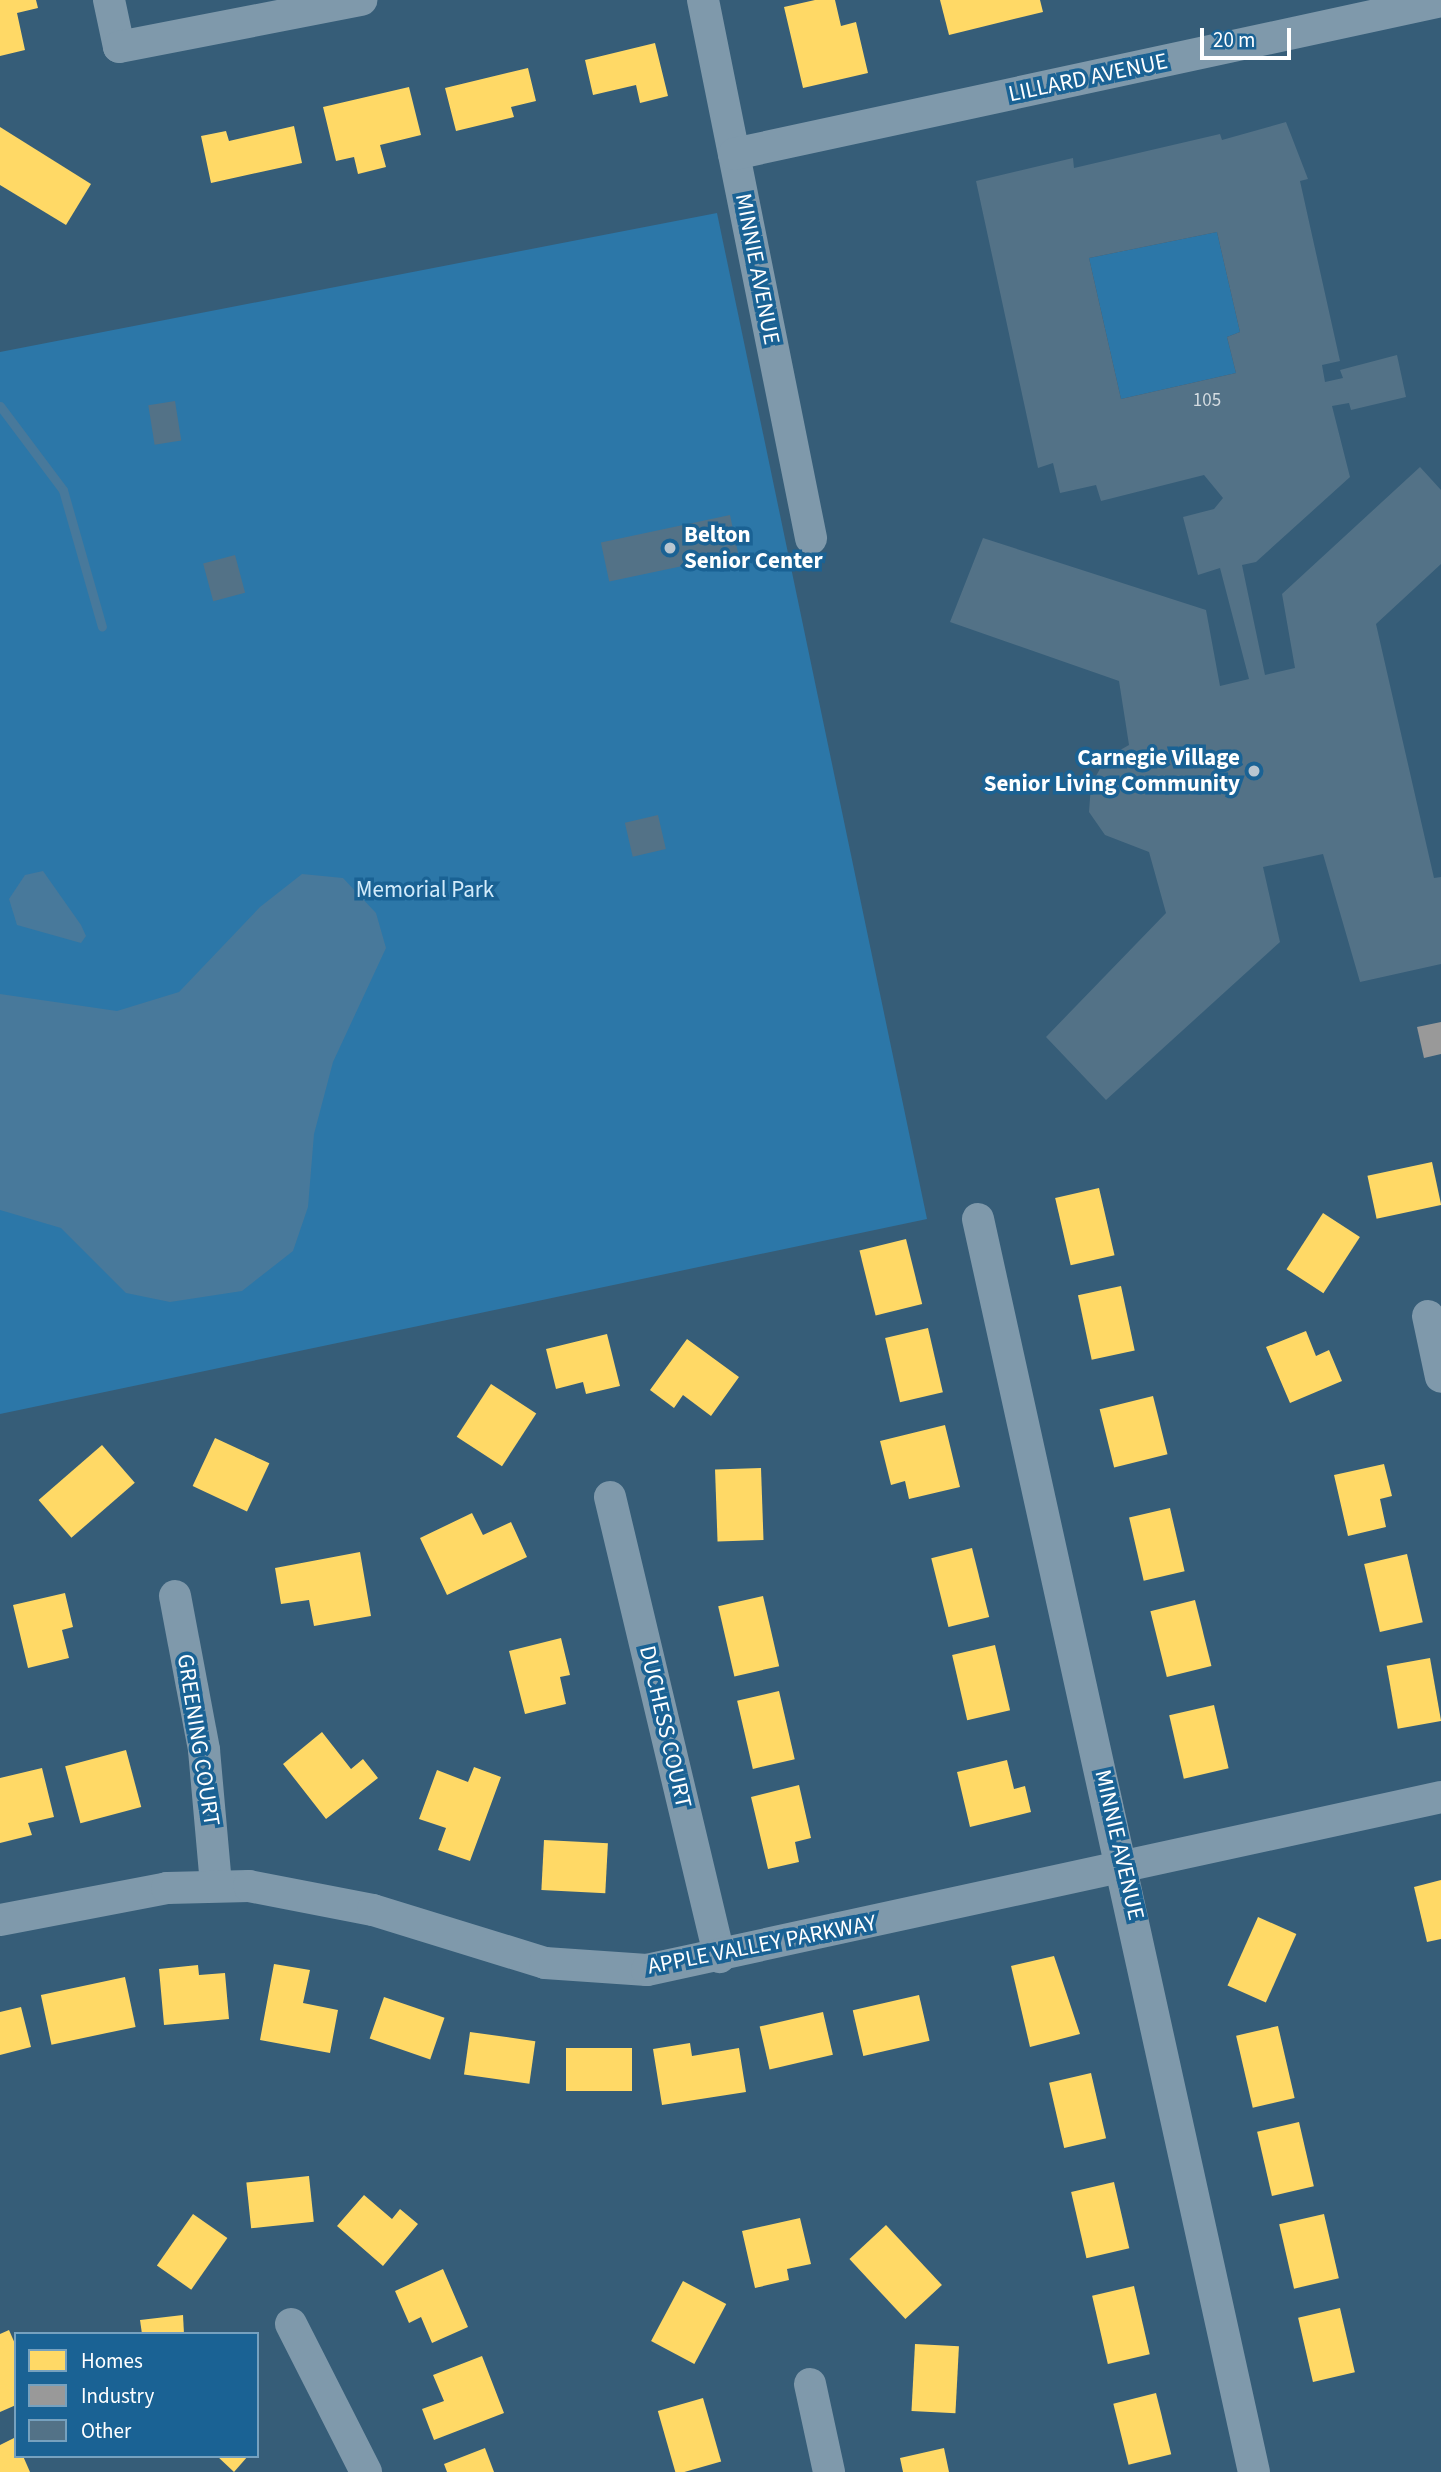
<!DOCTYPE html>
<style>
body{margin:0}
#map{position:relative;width:1441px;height:2472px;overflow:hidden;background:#365d78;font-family:"Source Sans 3",sans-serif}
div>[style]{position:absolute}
.green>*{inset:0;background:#2c77a8}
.water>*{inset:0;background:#48799b}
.homes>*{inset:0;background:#ffd966;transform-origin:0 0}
.industry>*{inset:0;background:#999}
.stream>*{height:9px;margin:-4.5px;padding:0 4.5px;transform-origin:4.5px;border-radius:4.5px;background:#48799b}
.building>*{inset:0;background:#537287;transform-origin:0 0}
.minor>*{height:32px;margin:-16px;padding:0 16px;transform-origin:16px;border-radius:16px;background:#7f99ab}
.dots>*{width:19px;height:19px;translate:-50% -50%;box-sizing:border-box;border:4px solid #1a6294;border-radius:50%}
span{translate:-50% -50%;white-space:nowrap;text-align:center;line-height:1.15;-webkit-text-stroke:7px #1a6294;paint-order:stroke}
.number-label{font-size:19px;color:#d4dce1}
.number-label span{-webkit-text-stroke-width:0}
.street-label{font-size:23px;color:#fff}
.poi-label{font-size:23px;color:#fff;font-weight:700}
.left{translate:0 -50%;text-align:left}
.right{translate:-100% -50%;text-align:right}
.park-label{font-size:23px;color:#d2ebfb}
.legend{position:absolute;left:14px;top:2332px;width:245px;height:126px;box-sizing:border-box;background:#1a6294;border:2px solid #76a1bf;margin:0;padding:9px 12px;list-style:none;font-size:21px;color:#fff}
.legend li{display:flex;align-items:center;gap:14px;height:35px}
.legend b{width:35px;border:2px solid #76a1bf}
.scale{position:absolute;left:1200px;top:28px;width:91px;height:32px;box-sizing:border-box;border:4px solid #fff;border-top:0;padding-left:9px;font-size:21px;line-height:24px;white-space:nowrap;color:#fff;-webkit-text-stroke:5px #1a6294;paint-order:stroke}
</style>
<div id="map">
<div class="green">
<div style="clip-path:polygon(717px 213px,927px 1219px,0 1414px,0 352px)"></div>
<div style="clip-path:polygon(1217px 232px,1240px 332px,1227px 337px,1236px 373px,1121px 399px,1089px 258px)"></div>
</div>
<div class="water">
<div style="clip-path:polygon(43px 871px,81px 925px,86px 936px,81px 943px,17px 925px,9px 899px,25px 875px)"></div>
<div style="clip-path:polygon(302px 874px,343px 878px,376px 913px,386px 948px,333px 1062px,314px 1134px,308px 1207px,293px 1251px,242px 1291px,170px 1302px,126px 1293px,61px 1228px,0 1210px,0 994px,117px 1011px,179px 992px,260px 907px)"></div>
</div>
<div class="homes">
<div style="clip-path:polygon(0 0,36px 0,38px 8px,17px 13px,25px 50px,0 56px)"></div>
<div style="clip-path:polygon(815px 0,835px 0,841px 26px,856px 22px,868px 73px,803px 88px,784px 7px)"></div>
<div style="clip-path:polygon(940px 0,1040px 0,1043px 12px,949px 35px)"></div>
<div style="clip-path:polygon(655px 43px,668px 96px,640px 103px,636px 85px,593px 95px,585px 60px)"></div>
<div style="clip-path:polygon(528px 68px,536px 101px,511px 107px,514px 117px,456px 131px,445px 88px)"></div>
<div style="clip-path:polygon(409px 87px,421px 135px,380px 145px,386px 167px,358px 174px,354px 157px,336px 161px,323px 107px)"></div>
<div style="clip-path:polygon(294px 126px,302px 163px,211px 183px,201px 136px,226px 131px,229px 141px)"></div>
<div style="clip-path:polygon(0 127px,91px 184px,66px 225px,0 185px)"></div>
<div style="left:1432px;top:1162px;width:44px;height:66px;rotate:78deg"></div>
<div style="left:1099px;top:1188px;width:69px;height:45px;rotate:77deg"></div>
<div style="left:1323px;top:1213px;width:44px;height:67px;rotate:33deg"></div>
<div style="left:906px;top:1239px;width:67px;height:48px;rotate:76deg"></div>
<div style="left:1121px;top:1286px;width:66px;height:44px;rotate:78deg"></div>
<div style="left:928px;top:1328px;width:66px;height:44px;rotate:77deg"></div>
<div style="clip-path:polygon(1306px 1331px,1316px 1356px,1329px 1350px,1342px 1381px,1290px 1403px,1266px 1347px)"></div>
<div style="clip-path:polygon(607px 1334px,620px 1386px,586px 1394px,583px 1382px,556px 1389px,546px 1349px)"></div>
<div style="clip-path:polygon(687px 1339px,739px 1377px,711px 1416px,683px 1395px,674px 1408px,650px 1390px)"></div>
<div style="left:491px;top:1384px;width:54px;height:63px;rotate:33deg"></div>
<div style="left:1153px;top:1396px;width:60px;height:55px;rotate:76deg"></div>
<div style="clip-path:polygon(945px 1425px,960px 1487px,909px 1499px,905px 1481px,891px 1485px,880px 1441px)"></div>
<div style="left:215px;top:1438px;width:60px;height:53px;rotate:25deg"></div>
<div style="left:102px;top:1445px;width:50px;height:84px;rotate:49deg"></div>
<div style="clip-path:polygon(1384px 1464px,1392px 1496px,1380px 1499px,1386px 1527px,1348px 1536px,1334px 1475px)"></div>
<div style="left:761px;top:1468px;width:72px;height:46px;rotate:88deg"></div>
<div style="left:1170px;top:1508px;width:65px;height:42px;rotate:77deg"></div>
<div style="clip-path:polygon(472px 1513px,483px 1535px,511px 1522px,527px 1557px,447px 1595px,420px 1538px)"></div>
<div style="left:972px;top:1548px;width:71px;height:42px;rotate:76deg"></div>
<div style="clip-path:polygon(360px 1552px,371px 1616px,314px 1626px,309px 1600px,281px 1604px,275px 1568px)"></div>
<div style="left:1407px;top:1554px;width:70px;height:44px;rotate:77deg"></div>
<div style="clip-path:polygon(65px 1593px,73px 1627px,62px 1630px,69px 1658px,28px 1668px,13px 1605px)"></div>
<div style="left:763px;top:1596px;width:72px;height:46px;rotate:77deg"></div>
<div style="left:1195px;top:1600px;width:68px;height:46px;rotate:76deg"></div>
<div style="clip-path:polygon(561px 1638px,570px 1675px,560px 1677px,566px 1704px,525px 1714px,509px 1651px)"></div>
<div style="left:995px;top:1645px;width:67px;height:44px;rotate:77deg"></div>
<div style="left:1430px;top:1658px;width:64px;height:44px;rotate:80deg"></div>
<div style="left:779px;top:1691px;width:70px;height:43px;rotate:77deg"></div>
<div style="left:1214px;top:1705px;width:65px;height:46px;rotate:77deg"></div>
<div style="clip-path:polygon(322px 1732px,351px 1769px,363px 1759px,378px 1778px,326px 1819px,283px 1764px)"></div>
<div style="left:126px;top:1750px;width:59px;height:63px;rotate:75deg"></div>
<div style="clip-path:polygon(1007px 1760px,1014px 1789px,1025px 1786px,1031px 1812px,970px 1827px,957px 1772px)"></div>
<div style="clip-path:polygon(474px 1767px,501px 1777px,470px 1861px,438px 1850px,446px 1828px,419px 1819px,437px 1770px,468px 1782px)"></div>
<div style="clip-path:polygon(42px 1768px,54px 1817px,28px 1823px,32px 1835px,0 1843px,0 1778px)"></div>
<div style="clip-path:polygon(799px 1785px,811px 1838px,795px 1842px,799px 1862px,768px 1869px,751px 1797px)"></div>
<div style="left:544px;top:1840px;width:64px;height:50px;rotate:3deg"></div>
<div style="clip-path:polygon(1441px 1880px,1441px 1939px,1427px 1942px,1414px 1887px)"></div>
<div style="left:1258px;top:1917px;width:42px;height:75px;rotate:24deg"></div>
<div style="clip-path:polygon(1054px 1956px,1080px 2034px,1030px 2047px,1011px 1966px)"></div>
<div style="clip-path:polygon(274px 1964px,310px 1970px,303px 2003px,338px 2010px,330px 2053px,260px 2040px)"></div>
<div style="clip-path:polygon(198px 1965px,199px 1975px,225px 1973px,229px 2019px,164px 2025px,159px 1969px)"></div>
<div style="left:125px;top:1977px;width:51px;height:86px;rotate:78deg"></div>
<div style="left:919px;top:1995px;width:47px;height:68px;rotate:77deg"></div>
<div style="left:384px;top:1997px;width:64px;height:44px;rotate:19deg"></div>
<div style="clip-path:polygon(21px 2007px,31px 2047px,0 2055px,0 2012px)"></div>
<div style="left:823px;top:2012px;width:44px;height:65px;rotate:77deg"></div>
<div style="left:1278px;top:2026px;width:74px;height:43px;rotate:77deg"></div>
<div style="left:470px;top:2032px;width:66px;height:43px;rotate:8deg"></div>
<div style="clip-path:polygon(690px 2043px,692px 2056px,739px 2048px,746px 2092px,662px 2105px,653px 2049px)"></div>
<div style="left:632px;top:2048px;width:43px;height:66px;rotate:90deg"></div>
<div style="left:1091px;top:2073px;width:67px;height:43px;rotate:77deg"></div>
<div style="left:1299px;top:2122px;width:66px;height:43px;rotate:77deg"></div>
<div style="left:309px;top:2176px;width:46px;height:63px;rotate:84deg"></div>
<div style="left:1114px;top:2182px;width:68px;height:44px;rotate:77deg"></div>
<div style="clip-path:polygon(364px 2195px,392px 2219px,400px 2209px,418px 2224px,383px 2266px,337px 2226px)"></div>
<div style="left:193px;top:2214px;width:42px;height:63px;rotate:35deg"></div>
<div style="left:1324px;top:2214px;width:66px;height:46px;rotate:77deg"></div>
<div style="clip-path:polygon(800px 2218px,811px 2264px,787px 2269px,789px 2280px,755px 2288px,742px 2231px)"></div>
<div style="left:886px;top:2225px;width:82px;height:50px;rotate:47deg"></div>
<div style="clip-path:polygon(443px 2269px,468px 2327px,432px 2343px,421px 2317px,409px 2323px,395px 2291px)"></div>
<div style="left:683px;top:2281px;width:49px;height:68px;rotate:28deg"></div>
<div style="left:1134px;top:2286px;width:70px;height:43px;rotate:77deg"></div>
<div style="left:1340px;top:2308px;width:66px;height:43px;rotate:77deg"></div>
<div style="clip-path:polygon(183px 2315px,184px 2334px,142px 2334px,140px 2320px)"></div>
<div style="clip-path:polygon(9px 2330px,16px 2346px,16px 2405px,0 2412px,0 2334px)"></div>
<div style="left:915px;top:2344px;width:44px;height:67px;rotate:3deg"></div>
<div style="clip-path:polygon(482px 2356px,504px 2413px,434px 2440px,422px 2409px,444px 2401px,433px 2375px)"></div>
<div style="left:1156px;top:2393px;width:63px;height:44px;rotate:76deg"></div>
<div style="left:703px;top:2398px;width:66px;height:47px;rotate:74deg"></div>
<div style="clip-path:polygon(14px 2438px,16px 2456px,23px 2456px,30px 2472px,0 2472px,0 2445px)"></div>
<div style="clip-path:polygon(485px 2448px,494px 2472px,447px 2472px,444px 2464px)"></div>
<div style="clip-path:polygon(944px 2448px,949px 2472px,903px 2472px,900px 2458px)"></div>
<div style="clip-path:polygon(217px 2456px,248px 2456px,234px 2472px)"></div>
</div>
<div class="industry">
<div style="clip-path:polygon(1441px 1022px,1441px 1054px,1424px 1058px,1417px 1027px)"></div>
</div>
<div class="stream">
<div style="left:0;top:406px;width:105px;rotate:53.1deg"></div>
<div style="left:63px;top:490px;width:142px;rotate:74.1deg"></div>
</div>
<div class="building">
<div style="clip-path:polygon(evenodd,1286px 122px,1308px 179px,1300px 181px,1340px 361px,1322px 365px,1325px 382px,1343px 378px,1340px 370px,1397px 355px,1406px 397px,1351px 410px,1349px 403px,1332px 406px,1350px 477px,1256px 562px,1242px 565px,1265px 675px,1295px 668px,1282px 594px,1420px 467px,1441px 490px,1441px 564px,1376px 624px,1434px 878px,1441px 877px,1441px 964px,1360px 982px,1323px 854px,1263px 867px,1280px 942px,1106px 1100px,1046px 1037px,1166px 913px,1149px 852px,1105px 835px,1089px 812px,1091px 785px,1106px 758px,1129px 745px,1119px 681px,950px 622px,983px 538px,1206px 610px,1220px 686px,1249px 679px,1220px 568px,1198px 575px,1183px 517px,1214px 509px,1223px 498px,1204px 475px,1101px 501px,1096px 485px,1060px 493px,1053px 463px,1038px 468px,976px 181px,1073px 158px,1074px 168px,1220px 134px,1222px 140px,1286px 122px,1217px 232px,1240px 332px,1227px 337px,1236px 373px,1121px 399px,1089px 258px,1217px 232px)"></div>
<div style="left:175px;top:401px;width:40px;height:27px;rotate:81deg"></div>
<div style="left:730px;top:515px;width:40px;height:132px;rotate:78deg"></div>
<div style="left:235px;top:555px;width:39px;height:33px;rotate:75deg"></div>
<div style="left:658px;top:815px;width:35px;height:34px;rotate:77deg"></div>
</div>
<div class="minor">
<div style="left:109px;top:0;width:48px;rotate:78deg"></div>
<div style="left:119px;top:47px;width:247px;rotate:-11deg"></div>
<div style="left:703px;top:0;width:549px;rotate:78.65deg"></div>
<div style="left:734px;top:154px;width:723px;rotate:-12.21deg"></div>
<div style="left:978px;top:1219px;width:1283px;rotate:77.58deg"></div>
<div style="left:1428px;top:1316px;width:62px;rotate:78deg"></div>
<div style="left:610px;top:1497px;width:473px;rotate:76.6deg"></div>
<div style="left:175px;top:1596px;width:157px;rotate:79.3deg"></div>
<div style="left:204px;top:1750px;width:135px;rotate:84.9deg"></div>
<div style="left:0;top:1920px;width:170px;rotate:-10.8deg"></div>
<div style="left:167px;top:1888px;width:82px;rotate:-1.4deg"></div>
<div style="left:249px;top:1886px;width:126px;rotate:11deg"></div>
<div style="left:373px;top:1910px;width:180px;rotate:17.1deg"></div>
<div style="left:545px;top:1963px;width:102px;rotate:3.9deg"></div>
<div style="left:647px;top:1970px;width:813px;rotate:-12.29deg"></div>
<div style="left:291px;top:2324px;width:166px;rotate:63.1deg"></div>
<div style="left:810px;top:2384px;width:90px;rotate:77.8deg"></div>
</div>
<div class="dots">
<div style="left:670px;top:548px;background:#b9c6d0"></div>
<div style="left:1254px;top:771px;background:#b9c6d0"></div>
</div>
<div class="number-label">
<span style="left:1207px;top:401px">105</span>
</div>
<div class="street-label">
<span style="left:1088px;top:78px;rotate:-12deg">LILLARD AVENUE</span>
<span style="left:757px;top:269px;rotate:79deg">MINNIE AVENUE</span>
<span style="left:665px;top:1727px;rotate:77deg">DUCHESS COURT</span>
<span style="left:198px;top:1740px;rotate:81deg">GREENING COURT</span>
<span style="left:1119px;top:1845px;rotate:77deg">MINNIE AVENUE</span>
<span style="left:762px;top:1945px;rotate:-11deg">APPLE VALLEY PARKWAY</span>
</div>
<div class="poi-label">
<span class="left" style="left:684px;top:548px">Belton<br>Senior Center</span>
<span class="right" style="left:1240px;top:771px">Carnegie Village<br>Senior Living Community</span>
</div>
<div class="park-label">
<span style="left:425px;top:890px">Memorial Park</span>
</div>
<ul class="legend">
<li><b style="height:19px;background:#ffd966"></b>Homes</li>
<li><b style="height:19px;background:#999"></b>Industry</li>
<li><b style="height:19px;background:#537287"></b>Other</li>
</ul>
<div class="scale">20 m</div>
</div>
